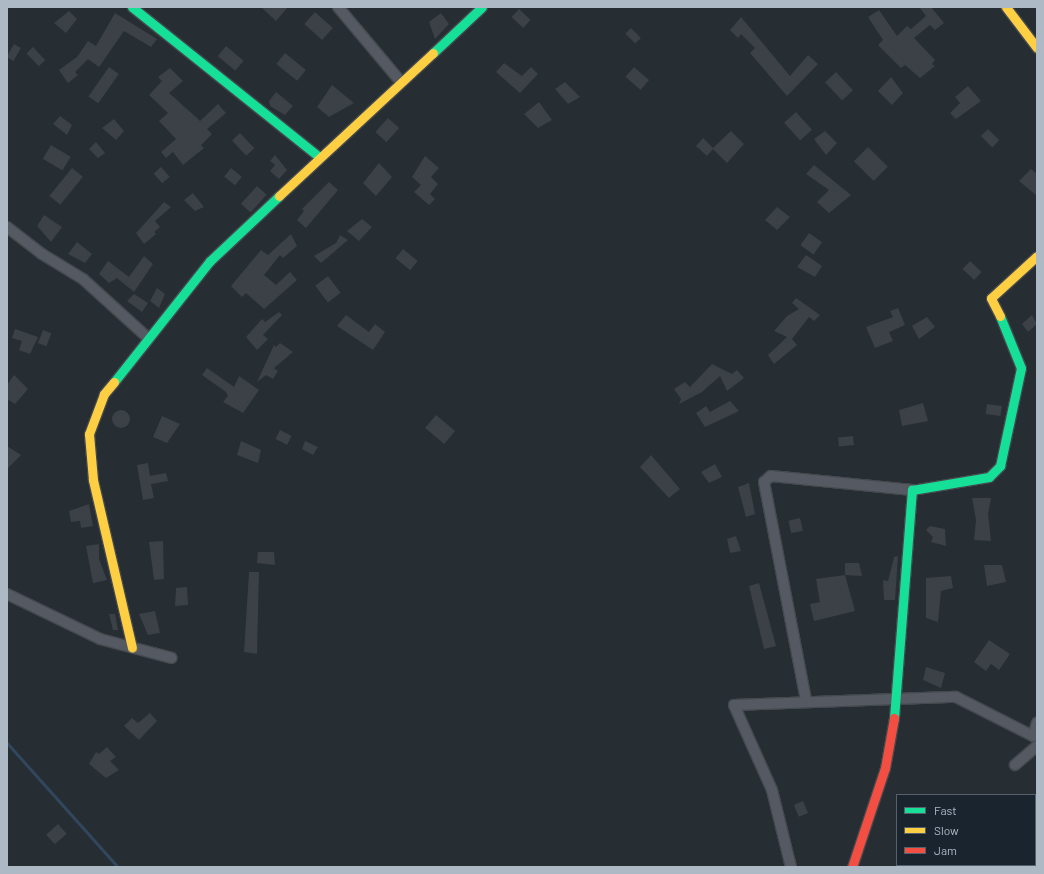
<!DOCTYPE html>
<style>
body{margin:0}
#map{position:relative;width:1044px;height:874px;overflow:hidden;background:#262d33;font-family:Barlow,sans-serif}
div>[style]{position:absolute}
.stream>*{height:3px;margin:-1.5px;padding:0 1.5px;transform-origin:1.5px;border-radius:1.5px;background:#31475e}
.building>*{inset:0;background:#3b4147;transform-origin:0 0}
.round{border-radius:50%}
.roads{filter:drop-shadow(1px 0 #44494e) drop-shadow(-1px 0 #44494e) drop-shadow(0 1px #44494e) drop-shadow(0 -1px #44494e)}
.street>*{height:10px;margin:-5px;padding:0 5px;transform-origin:5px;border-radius:5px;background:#555a62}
.fast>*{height:9px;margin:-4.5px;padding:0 4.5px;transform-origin:4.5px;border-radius:4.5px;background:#16e098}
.slow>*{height:9px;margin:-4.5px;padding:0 4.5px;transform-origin:4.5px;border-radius:4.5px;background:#ffcf43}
.jam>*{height:9px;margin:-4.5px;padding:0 4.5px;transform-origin:4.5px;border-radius:4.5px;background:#f24e42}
span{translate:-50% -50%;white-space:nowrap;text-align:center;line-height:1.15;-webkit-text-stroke:3px #19242e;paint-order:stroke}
.frame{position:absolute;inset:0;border:8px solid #aeb9c6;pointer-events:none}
.legend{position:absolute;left:896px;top:794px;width:140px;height:72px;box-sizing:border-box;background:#19242e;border:1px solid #55606b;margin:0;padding:5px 7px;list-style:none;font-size:12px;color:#aeb9c6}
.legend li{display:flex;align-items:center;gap:8px;height:20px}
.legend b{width:20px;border:1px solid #55606b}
</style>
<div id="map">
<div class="stream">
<div style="left:7px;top:743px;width:166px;rotate:48.2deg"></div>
</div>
<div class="building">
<div style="clip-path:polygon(261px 7px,288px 7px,276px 21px)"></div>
<div style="clip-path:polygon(919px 7px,931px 7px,944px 23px,935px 30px,930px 25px,914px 38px,935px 60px,932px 64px,935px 66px,920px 78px,905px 65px,901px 68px,878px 45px,883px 40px,868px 17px,879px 10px,897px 36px,907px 26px,911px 29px,926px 16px)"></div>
<div style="left:519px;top:9px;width:16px;height:11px;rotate:43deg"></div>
<div style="clip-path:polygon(69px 11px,77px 19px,66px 33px,54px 23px)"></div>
<div style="left:315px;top:12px;width:24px;height:16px;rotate:42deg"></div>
<div style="clip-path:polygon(115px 13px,157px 39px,151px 47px,124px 31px,99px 67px,88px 59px,75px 72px,78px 75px,68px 83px,59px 70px,77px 57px,88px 41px,96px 46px)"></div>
<div style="clip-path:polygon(441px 13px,449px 24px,435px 39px,429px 22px)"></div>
<div style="clip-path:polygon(741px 17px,790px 76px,808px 55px,818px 64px,787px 96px,750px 53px,755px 48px,741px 34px,738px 38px,730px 30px)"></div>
<div style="left:631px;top:28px;width:14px;height:8px;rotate:45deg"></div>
<div style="left:14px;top:44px;width:8px;height:15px;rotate:30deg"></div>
<div style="left:226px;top:46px;width:23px;height:13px;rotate:40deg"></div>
<div style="left:33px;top:47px;width:18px;height:9px;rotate:47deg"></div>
<div style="left:285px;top:53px;width:27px;height:14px;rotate:39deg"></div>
<div style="clip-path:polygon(504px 63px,522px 76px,531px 67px,538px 74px,520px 93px,496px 72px)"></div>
<div style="left:109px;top:67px;width:12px;height:36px;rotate:35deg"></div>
<div style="left:634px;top:67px;width:20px;height:13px;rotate:41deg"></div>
<div style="clip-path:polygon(170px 68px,183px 81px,169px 93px,197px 118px,200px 121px,218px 104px,226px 113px,207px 129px,212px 134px,201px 145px,204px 148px,183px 165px,173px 152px,166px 158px,161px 152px,176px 139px,159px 121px,168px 113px,149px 95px,162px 81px,158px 77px)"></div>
<div style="left:836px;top:72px;width:25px;height:15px;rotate:47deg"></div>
<div style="clip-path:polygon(891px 77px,903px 93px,892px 105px,878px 91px)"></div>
<div style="clip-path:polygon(565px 82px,580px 97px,568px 104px,555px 89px)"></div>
<div style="clip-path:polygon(332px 85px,354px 103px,329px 117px,317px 107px)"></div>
<div style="clip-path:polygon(968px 86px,981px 101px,956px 119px,950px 113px,960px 103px,955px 97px)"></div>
<div style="clip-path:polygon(276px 92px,293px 106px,285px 115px,270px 106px,269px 101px)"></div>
<div style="clip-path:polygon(539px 102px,552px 120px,538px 128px,524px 114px)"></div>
<div style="left:796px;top:112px;width:24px;height:16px;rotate:48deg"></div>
<div style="clip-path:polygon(60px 116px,72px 125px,67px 135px,53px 124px)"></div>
<div style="left:388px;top:118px;width:15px;height:19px;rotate:42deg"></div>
<div style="clip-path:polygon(114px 119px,124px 131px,116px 140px,102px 128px)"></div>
<div style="left:988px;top:129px;width:16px;height:10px;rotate:45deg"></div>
<div style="clip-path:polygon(731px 131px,744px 144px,727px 163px,713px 149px,707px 156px,696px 146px,703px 138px,713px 148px)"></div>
<div style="clip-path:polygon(825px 131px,837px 143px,826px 155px,814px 139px)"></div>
<div style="left:240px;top:133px;width:21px;height:11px;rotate:47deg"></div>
<div style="clip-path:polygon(96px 142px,105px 153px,98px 158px,89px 149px)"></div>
<div style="left:51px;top:145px;width:23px;height:16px;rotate:31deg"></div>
<div style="left:868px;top:147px;width:28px;height:20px;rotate:45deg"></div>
<div style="clip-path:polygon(275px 155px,287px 170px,279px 179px,270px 171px,275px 165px,270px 161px)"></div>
<div style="clip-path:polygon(425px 156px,439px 168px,431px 177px,438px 184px,430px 194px,435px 199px,429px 205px,414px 192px,421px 185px,412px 177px)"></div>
<div style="clip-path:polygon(379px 163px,392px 177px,376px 196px,363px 183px)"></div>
<div style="clip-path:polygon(814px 165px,851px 195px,829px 213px,817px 202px,829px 190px,806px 174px)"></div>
<div style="left:161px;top:167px;width:13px;height:10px;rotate:48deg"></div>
<div style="left:72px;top:168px;width:14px;height:36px;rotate:39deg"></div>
<div style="left:231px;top:168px;width:14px;height:11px;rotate:39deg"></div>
<div style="clip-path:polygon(1031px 169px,1037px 174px,1037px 196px,1019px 181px)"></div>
<div style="clip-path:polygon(329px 182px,338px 190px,306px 228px,297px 220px,304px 211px,302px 209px)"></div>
<div style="left:257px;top:186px;width:13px;height:24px;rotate:42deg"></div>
<div style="clip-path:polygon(193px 193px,204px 207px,195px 211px,184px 200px)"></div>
<div style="clip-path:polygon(164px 202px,171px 207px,155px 221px,160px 227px,154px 232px,156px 234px,144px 244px,136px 233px)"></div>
<div style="clip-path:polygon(777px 207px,790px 217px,777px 230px,765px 220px)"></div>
<div style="clip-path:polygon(44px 215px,62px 227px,51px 242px,37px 226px)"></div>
<div style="clip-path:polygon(362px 219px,372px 227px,359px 241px,347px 231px)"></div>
<div style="left:809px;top:233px;width:16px;height:15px;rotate:35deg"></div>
<div style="clip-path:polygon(291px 234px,297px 246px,283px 258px,280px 255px,264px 275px,276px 285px,290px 272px,297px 280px,264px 309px,246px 293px,242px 297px,231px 286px,261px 250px,268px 255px)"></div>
<div style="clip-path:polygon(340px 235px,348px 240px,321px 263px,314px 256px,336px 243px)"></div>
<div style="clip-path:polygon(77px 242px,92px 254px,85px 263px,68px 254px)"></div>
<div style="left:403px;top:249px;width:19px;height:12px;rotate:39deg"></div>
<div style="clip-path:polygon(806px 255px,822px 266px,815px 277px,797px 267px)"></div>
<div style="clip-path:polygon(144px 256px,153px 264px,134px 292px,117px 278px,109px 283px,99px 274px,108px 261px,129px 277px)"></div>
<div style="left:970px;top:261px;width:16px;height:11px;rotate:43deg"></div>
<div style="left:328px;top:276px;width:21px;height:16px;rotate:53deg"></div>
<div style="clip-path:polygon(157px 288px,165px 294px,159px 308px,150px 301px)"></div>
<div style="clip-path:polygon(134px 294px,148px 303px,142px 312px,127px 301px)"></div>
<div style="clip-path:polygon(796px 298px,820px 315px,814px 321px,809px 317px,792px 339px,797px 345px,774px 364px,768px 355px,787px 337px,774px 331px,787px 316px,799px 309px,792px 303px)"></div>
<div style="clip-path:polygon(898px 308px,905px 325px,889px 332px,893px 341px,875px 348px,866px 327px,893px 317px,890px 311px)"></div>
<div style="clip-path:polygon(279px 312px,282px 315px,263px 335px,268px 339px,257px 350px,246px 337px,262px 319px,265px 322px)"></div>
<div style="clip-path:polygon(346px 315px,369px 332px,375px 324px,385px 332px,373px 350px,337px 326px)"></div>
<div style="clip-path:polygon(1032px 315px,1037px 324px,1028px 332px,1022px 324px)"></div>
<div style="clip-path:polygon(927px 317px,935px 327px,919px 339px,912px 326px)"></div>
<div style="clip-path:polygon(15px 329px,38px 337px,30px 354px,19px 350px,22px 341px,12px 338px)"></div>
<div style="left:43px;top:330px;width:9px;height:14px;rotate:21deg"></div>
<div style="clip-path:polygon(280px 343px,293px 352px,274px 368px,278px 371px,273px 379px,266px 375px,257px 382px,274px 345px,276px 347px)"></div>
<div style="clip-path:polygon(712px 364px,732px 374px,737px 370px,744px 378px,727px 391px,720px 376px,702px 392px,679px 404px,681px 399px,674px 389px,685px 382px,690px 387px)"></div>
<div style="clip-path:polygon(207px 368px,234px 387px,239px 376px,259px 390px,243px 413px,223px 402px,228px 396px,226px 392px,202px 375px)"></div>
<div style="clip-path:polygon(14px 375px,28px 389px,15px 404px,7px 399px,7px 385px)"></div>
<div style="clip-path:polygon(730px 401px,739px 411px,705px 427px,696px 413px,706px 406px,710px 412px)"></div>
<div style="clip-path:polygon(923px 403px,928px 421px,902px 426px,899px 410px)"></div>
<div style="left:987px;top:404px;width:15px;height:10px;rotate:8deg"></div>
<div class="round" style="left:112px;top:410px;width:18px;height:18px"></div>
<div style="left:436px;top:415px;width:25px;height:17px;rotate:40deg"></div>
<div style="clip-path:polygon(162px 416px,180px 424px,167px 443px,153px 437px)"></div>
<div style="left:280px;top:430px;width:13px;height:10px;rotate:27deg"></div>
<div style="left:853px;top:436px;width:9px;height:15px;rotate:84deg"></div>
<div style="clip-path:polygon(241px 441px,261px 450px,258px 463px,237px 455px)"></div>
<div style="clip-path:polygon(305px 441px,318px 447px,313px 455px,302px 449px)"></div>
<div style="clip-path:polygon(7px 446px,21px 455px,7px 469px)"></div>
<div style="clip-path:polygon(651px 455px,680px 489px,669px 498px,640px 467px)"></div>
<div style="clip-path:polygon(148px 463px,150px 476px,166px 473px,168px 481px,151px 484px,154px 498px,143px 500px,137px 465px)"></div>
<div style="clip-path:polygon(715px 464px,722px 477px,709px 483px,701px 472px)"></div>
<div style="clip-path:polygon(749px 483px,755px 514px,746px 517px,738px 487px)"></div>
<div style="clip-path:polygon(972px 498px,991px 498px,988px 514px,991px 541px,974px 540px,976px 520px)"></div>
<div style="clip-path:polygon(89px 504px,93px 526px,81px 528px,80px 521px,71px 522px,69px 511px)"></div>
<div style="left:800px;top:518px;width:13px;height:12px;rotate:77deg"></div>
<div style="clip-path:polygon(930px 526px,945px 529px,946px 546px,931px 542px,933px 537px,926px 530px)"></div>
<div style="clip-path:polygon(736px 536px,741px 551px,730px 553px,727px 539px)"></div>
<div style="clip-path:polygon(163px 541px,164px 579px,154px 580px,149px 542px)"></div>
<div style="clip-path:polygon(99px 544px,99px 559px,107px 580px,93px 583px,86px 546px)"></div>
<div style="clip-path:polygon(258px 552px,274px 552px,275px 565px,257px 563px)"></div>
<div style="clip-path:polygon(898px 556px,895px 600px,884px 600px,883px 580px,888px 581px,894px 557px)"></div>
<div style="clip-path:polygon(845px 563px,859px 563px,862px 576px,845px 575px)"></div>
<div style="clip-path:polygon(984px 565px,1002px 565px,1006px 582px,987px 586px)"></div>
<div style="clip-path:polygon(249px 572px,259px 572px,257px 654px,244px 652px)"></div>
<div style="clip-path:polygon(845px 575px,855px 611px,814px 621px,810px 604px,820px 602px,816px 579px)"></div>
<div style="clip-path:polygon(951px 576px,953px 588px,941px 591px,938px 622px,926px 618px,926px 578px)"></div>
<div style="clip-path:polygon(759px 583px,776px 646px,764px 649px,749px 586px)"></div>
<div style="clip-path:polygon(187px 587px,188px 605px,175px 606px,176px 588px)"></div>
<div style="clip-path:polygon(155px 611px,160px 633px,148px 635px,139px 614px)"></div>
<div style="clip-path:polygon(109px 614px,115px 614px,118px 630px,113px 630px)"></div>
<div style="clip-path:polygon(989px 640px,1010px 654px,999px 670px,991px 664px,986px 671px,974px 662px)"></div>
<div style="clip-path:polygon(926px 667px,945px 673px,941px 688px,923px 680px)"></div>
<div style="clip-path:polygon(150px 713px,157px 721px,139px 740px,124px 726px,132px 718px,138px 723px)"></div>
<div style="clip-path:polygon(107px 747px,116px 757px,110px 761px,119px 770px,106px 778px,89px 764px,96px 752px,99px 754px)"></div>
<div style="left:803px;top:801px;width:13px;height:10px;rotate:67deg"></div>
<div style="left:58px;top:824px;width:13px;height:16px;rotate:48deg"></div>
</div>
<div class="roads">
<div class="street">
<div style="left:338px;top:7px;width:98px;rotate:50deg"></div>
<div style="left:7px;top:227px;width:44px;rotate:37.6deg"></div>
<div style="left:42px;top:254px;width:48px;rotate:31.4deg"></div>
<div style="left:83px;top:279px;width:88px;rotate:42.2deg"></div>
<div style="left:7px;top:594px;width:103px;rotate:25.8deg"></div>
<div style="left:100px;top:639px;width:74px;rotate:14.8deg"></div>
<div style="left:806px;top:700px;width:222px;rotate:-100.9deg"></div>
<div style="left:764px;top:482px;width:9px;rotate:-41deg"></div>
<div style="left:771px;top:476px;width:142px;rotate:5.7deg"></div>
<div style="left:1015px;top:765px;width:29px;rotate:-41deg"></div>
<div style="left:791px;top:867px;width:79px;rotate:-103.9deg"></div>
<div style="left:772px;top:790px;width:93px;rotate:-114.1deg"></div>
<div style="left:734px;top:705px;width:222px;rotate:-2.1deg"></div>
<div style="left:956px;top:697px;width:86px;rotate:26.9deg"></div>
<div style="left:1033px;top:736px;width:14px;rotate:-73deg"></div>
</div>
<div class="fast">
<div style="left:132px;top:7px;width:240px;rotate:38.7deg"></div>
<div style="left:433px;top:53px;width:67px;rotate:-43.2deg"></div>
<div style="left:114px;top:382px;width:154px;rotate:-51.6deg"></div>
<div style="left:210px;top:261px;width:95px;rotate:-43.3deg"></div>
<div style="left:894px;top:718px;width:229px;rotate:-85.5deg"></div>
<div style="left:912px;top:490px;width:78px;rotate:-9.6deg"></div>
<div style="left:989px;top:477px;width:16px;rotate:-45deg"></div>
<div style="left:1000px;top:466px;width:100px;rotate:-77.9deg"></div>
<div style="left:1021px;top:368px;width:56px;rotate:-112deg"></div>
</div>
<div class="slow">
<div style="left:1006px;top:7px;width:51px;rotate:52.9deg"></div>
<div style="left:279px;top:196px;width:210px;rotate:-42.9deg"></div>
<div style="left:1000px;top:316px;width:20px;rotate:-117deg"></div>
<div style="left:991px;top:298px;width:62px;rotate:-42.4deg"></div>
<div style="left:114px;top:382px;width:16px;rotate:130deg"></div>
<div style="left:104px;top:394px;width:43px;rotate:110.6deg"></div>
<div style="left:89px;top:434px;width:46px;rotate:85deg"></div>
<div style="left:93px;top:480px;width:172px;rotate:76.9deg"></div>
</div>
<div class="jam">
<div style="left:852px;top:867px;width:104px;rotate:-71.6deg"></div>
<div style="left:885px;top:768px;width:51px;rotate:-79.8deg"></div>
</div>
</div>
<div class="frame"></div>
<ul class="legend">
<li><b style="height:5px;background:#16e098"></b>Fast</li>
<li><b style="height:5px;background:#ffcf43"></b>Slow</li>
<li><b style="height:5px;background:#f24e42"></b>Jam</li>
</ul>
</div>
